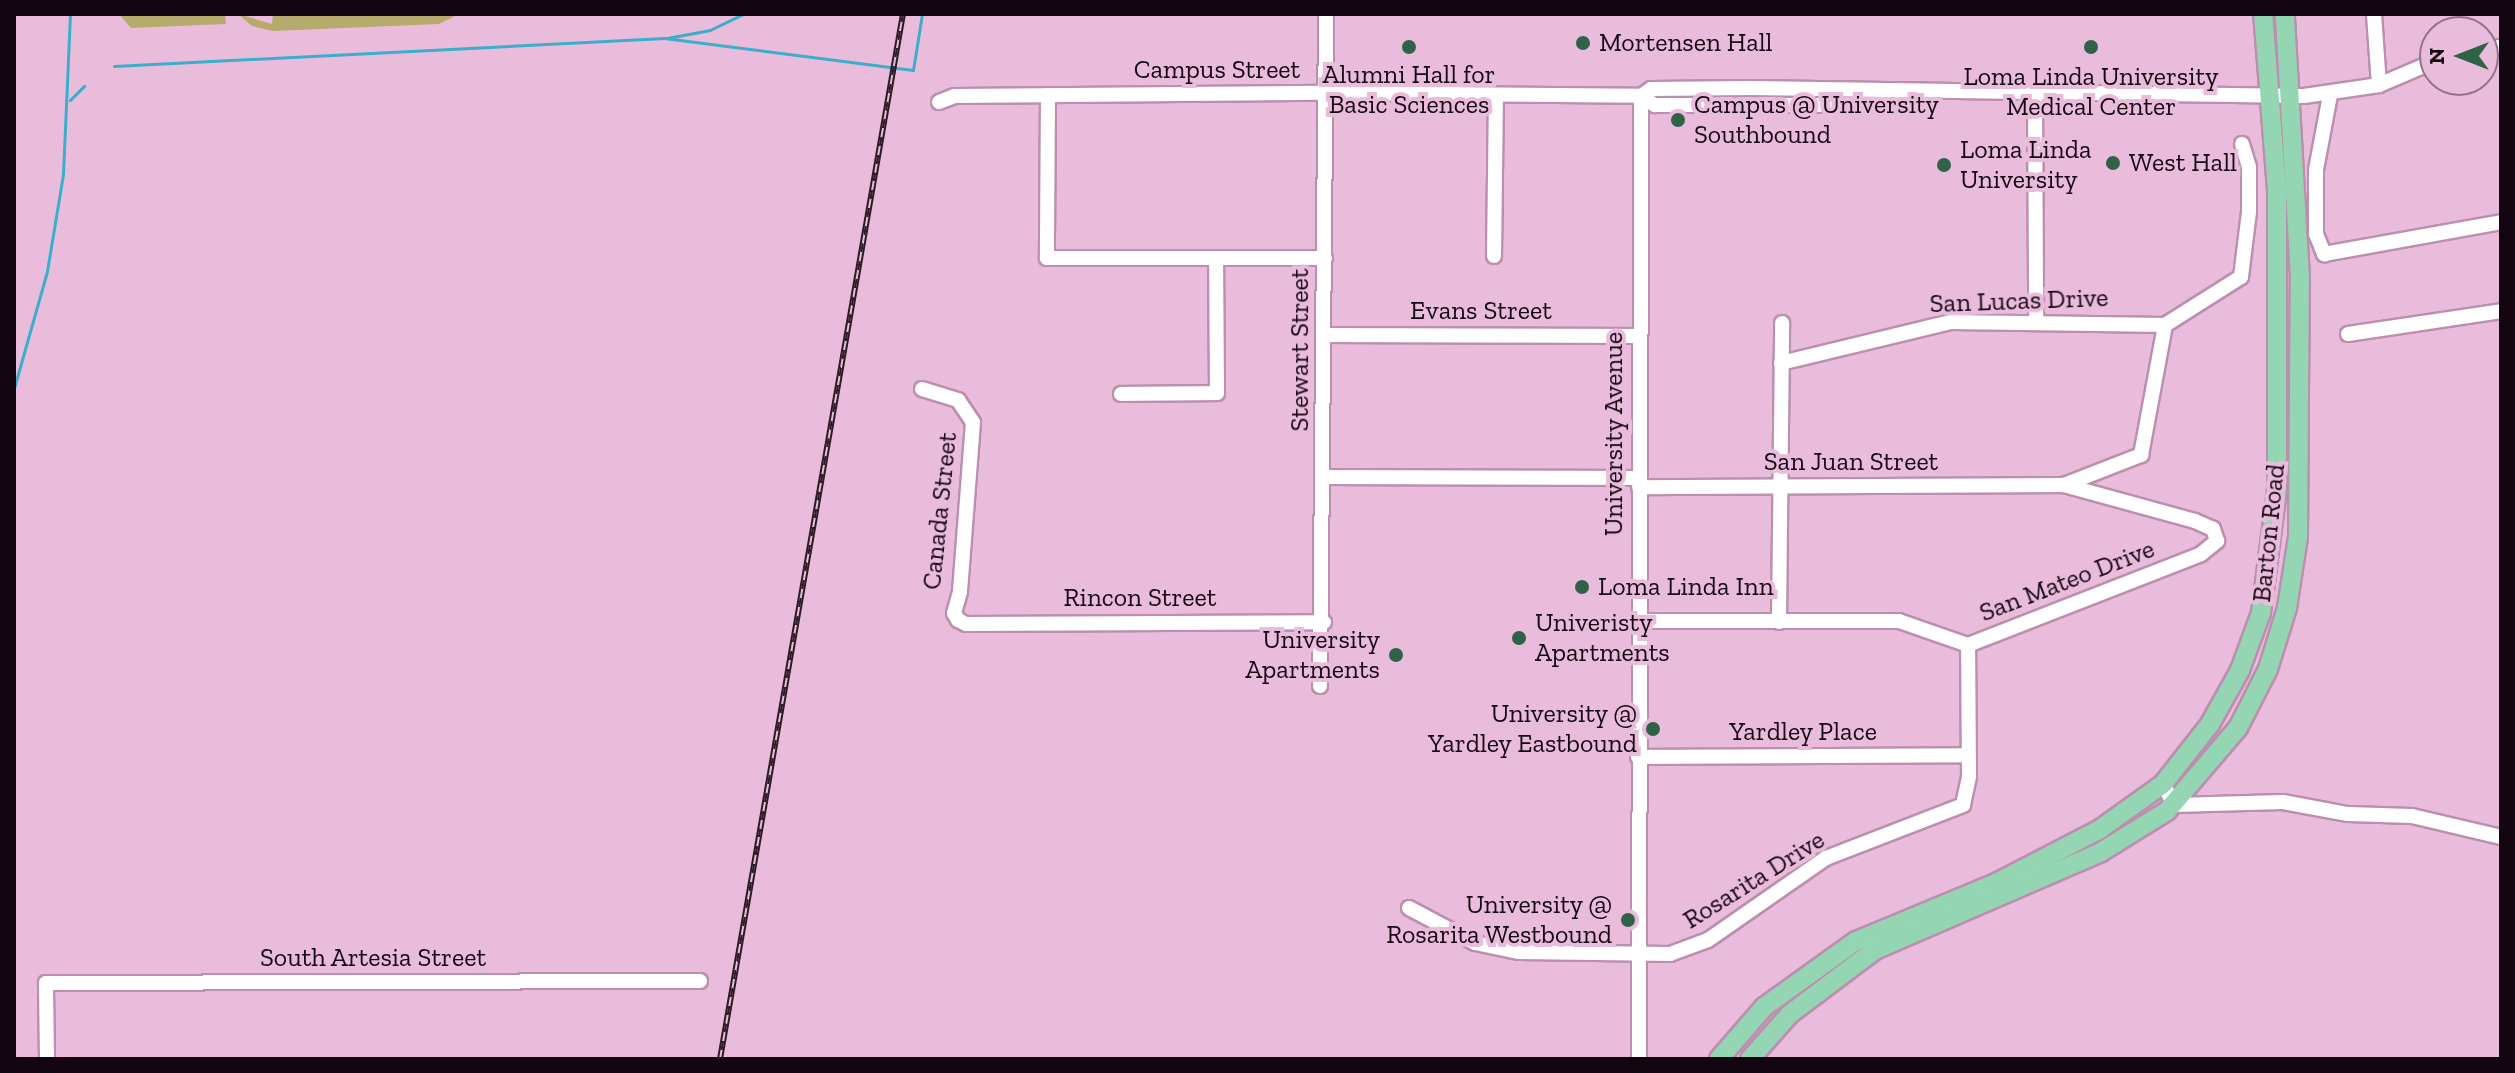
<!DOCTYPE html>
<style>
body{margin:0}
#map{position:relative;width:2515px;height:1073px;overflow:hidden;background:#eabcdc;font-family:"Zilla Slab",serif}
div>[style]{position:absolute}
.green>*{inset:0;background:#b6aa6d}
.stream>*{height:3px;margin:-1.5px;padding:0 1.5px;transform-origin:1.5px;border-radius:1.5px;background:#3baecb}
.roads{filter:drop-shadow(2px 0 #bb8fad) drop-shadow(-2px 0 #bb8fad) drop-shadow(0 2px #bb8fad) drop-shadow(0 -2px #bb8fad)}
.minor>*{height:14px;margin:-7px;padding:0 7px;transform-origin:7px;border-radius:7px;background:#fff}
.major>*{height:18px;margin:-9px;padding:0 9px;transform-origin:9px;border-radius:9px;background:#94d6b4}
.rail>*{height:6px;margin-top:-3px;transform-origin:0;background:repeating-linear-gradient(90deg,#eabcdc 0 9px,#2c1a26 0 18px);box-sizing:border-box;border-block:2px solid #2c1a26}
.dots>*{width:22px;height:22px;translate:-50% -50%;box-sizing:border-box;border:4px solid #eabcdc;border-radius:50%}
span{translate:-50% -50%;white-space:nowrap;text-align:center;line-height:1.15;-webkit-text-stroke:8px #eabcdc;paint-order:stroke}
.poi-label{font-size:26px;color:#140610}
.left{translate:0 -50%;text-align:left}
.right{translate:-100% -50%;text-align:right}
.street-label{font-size:26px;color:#140610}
.frame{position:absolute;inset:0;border:16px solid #140610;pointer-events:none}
.north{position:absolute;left:2419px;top:16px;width:80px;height:80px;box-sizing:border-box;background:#eabcdc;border:2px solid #94738a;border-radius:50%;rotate:270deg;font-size:22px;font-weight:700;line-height:32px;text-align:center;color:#140610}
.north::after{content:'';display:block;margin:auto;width:28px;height:36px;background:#2f6247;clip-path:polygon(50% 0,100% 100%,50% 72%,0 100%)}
</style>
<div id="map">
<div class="green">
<div style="clip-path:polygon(119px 14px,225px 14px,226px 24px,131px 28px)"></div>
<div style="clip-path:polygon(238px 14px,272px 24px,273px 14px,459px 14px,439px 24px,273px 31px,252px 26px)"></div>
</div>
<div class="stream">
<div style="left:667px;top:38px;width:44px;rotate:-10.5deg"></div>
<div style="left:710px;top:30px;width:37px;rotate:-26deg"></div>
<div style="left:114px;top:66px;width:551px;rotate:-2.91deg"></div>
<div style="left:664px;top:38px;width:251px;rotate:7.3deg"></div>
<div style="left:913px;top:70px;width:57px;rotate:-80.9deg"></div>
<div style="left:70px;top:100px;width:20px;rotate:-45deg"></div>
<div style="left:14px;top:388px;width:122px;rotate:-74.2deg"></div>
<div style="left:47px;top:271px;width:98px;rotate:-80.6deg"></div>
<div style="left:63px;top:174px;width:160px;rotate:-87.5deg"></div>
</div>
<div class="roads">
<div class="minor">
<div style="left:2374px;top:14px;width:71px;rotate:86deg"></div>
<div style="left:2483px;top:48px;width:18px;rotate:-3deg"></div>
<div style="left:2035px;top:94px;width:228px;rotate:89.7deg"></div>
<div style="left:1048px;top:95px;width:163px;rotate:90.4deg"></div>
<div style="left:1047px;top:258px;width:278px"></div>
<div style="left:2330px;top:95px;width:76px;rotate:100.6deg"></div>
<div style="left:2316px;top:170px;width:64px;rotate:90deg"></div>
<div style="left:2316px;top:234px;width:22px;rotate:68deg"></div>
<div style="left:2324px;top:254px;width:180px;rotate:-10.2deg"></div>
<div style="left:1641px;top:96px;width:12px;rotate:-35deg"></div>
<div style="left:1651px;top:89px;width:100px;rotate:-0.6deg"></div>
<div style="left:1751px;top:88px;width:553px;rotate:0.83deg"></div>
<div style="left:2304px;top:96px;width:76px;rotate:-8.3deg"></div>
<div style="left:2379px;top:85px;width:61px;rotate:-23.2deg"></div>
<div style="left:939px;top:102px;width:17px;rotate:-21deg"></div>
<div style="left:955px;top:96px;width:371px;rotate:-0.5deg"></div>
<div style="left:1326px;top:93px;width:315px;rotate:0.5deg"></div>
<div style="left:1641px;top:96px;width:17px;rotate:33deg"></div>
<div style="left:1655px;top:105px;width:204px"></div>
<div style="left:1859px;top:105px;width:64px;rotate:-0.9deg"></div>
<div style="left:1923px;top:104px;width:14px;rotate:-45deg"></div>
<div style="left:1494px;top:256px;width:161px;rotate:-89.3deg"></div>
<div style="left:2348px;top:334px;width:155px;rotate:-8.5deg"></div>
<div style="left:1325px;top:335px;width:312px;rotate:0.2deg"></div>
<div style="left:1781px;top:363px;width:174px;rotate:-13.6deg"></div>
<div style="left:1950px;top:322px;width:215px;rotate:0.8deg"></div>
<div style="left:922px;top:389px;width:38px;rotate:17deg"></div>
<div style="left:958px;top:400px;width:27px;rotate:56deg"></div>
<div style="left:973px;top:422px;width:170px;rotate:94.4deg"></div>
<div style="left:960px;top:592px;width:22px;rotate:106deg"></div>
<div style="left:954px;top:613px;width:8px;rotate:60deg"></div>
<div style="left:958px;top:620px;width:9px;rotate:27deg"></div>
<div style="left:966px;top:624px;width:358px;rotate:-0.3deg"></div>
<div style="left:1121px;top:394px;width:96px;rotate:-0.6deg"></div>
<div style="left:1217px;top:393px;width:135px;rotate:-90.4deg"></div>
<div style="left:1324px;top:477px;width:315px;rotate:0.2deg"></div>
<div style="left:2064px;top:485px;width:83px;rotate:-21.3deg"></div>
<div style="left:2141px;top:455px;width:132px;rotate:-79.5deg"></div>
<div style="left:2165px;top:325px;width:90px;rotate:-32.3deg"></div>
<div style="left:2241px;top:277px;width:65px;rotate:-83deg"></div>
<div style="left:2249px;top:212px;width:45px;rotate:-90deg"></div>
<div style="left:2249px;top:167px;width:24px;rotate:-107deg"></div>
<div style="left:1638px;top:621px;width:261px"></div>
<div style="left:1899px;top:621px;width:73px;rotate:19.2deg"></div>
<div style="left:1968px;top:645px;width:250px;rotate:-21.3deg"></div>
<div style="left:2201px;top:554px;width:21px;rotate:-39deg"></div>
<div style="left:2217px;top:541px;width:13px;rotate:-108deg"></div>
<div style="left:2213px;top:529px;width:20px;rotate:-156deg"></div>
<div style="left:2195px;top:521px;width:136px;rotate:-164.6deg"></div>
<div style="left:2064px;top:485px;width:425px;rotate:179.7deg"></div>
<div style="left:1779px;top:622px;width:299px;rotate:-89.4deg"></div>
<div style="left:1320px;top:686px;width:672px;rotate:-89.49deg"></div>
<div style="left:1638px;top:757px;width:330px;rotate:-0.3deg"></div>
<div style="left:2163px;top:784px;width:24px;rotate:62deg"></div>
<div style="left:2174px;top:805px;width:109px;rotate:-1.6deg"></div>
<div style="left:2283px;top:802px;width:66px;rotate:10.5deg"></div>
<div style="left:2348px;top:814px;width:64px;rotate:1.8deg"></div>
<div style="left:2412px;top:816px;width:91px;rotate:13.3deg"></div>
<div style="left:1409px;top:908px;width:75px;rotate:27.9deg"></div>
<div style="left:1475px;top:943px;width:45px;rotate:11.6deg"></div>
<div style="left:1519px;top:952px;width:151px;rotate:0.8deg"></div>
<div style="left:1670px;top:954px;width:40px;rotate:-20.2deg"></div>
<div style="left:1708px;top:940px;width:144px;rotate:-34.8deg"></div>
<div style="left:1826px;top:858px;width:147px;rotate:-21.1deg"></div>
<div style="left:1963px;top:805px;width:30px;rotate:-78deg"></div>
<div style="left:1969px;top:776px;width:131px;rotate:-90.4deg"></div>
<div style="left:47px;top:1059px;width:76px;rotate:-90.8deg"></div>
<div style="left:46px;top:983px;width:654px;rotate:-0.18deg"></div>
<div style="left:1639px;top:1059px;width:963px;rotate:-89.88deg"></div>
</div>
<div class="major">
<div style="left:1719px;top:1059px;width:69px;rotate:-49.1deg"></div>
<div style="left:1764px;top:1007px;width:113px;rotate:-35.7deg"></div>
<div style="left:1856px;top:941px;width:152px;rotate:-22.5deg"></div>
<div style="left:1996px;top:883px;width:117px;rotate:-27.4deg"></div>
<div style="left:2100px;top:829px;width:77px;rotate:-35.5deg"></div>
<div style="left:2163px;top:784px;width:76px;rotate:-51.9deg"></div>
<div style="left:2210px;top:724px;width:62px;rotate:-60.9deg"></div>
<div style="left:2240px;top:670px;width:61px;rotate:-69.8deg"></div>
<div style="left:2261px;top:613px;width:124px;rotate:-82.6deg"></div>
<div style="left:2277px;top:490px;width:300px;rotate:-90deg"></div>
<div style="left:2277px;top:190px;width:177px;rotate:-94.5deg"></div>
<div style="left:1750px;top:1059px;width:60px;rotate:-48.4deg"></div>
<div style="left:1790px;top:1014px;width:106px;rotate:-37deg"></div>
<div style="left:1875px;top:950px;width:246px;rotate:-23.4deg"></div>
<div style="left:2101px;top:852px;width:78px;rotate:-31.8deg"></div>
<div style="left:2167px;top:811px;width:109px;rotate:-49.5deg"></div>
<div style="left:2238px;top:728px;width:66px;rotate:-63deg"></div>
<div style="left:2268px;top:669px;width:64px;rotate:-72.7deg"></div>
<div style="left:2287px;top:608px;width:72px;rotate:-81.2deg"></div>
<div style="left:2298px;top:537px;width:259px;rotate:-89.6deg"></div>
<div style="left:2300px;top:278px;width:264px;rotate:-93.3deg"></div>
</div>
</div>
<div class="rail">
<div style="left:720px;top:1059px;width:1061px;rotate:-80.07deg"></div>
</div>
<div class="dots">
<div style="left:1583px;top:43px;background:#2f6247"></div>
<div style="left:1409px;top:47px;background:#2f6247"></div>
<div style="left:2091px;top:47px;background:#2f6247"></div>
<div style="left:1678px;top:120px;background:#2f6247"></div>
<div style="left:2113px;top:163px;background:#2f6247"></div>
<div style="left:1944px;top:165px;background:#2f6247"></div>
<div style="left:1582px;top:587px;background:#2f6247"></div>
<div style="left:1519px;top:638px;background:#2f6247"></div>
<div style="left:1396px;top:655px;background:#2f6247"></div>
<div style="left:1653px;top:729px;background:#2f6247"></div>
<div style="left:1628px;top:920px;background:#2f6247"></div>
</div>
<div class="poi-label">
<span class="left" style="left:1599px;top:43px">Mortensen Hall</span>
<span style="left:1409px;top:90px">Alumni Hall for<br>Basic Sciences</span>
<span style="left:2091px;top:92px">Loma Linda University<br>Medical Center</span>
<span class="left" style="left:1694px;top:120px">Campus @ University<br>Southbound</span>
<span class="left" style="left:1960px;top:165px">Loma Linda<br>University</span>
<span class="left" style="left:2129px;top:163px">West Hall</span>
<span class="left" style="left:1598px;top:587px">Loma Linda Inn</span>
<span class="left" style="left:1535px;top:638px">Univeristy<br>Apartments</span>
<span class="right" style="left:1380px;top:655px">University<br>Apartments</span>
<span class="right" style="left:1637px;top:729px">University @<br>Yardley Eastbound</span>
<span class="right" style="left:1612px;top:920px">University @<br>Rosarita Westbound</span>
</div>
<div class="street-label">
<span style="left:1217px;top:70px">Campus Street</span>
<span style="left:2019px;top:301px;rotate:-2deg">San Lucas Drive</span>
<span style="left:1481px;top:311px">Evans Street</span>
<span style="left:1300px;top:350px;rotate:-90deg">Stewart Street</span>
<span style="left:1614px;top:434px;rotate:-90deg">University Avenue</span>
<span style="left:1851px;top:462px">San Juan Street</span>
<span style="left:940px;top:511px;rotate:-84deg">Canada Street</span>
<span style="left:2269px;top:533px;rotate:-84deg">Barton Road</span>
<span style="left:2067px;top:581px;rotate:-21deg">San Mateo Drive</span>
<span style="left:1140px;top:598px">Rincon Street</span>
<span style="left:1803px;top:732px">Yardley Place</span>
<span style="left:1754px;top:880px;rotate:-32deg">Rosarita Drive</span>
<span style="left:373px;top:958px">South Artesia Street</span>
</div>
<div class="frame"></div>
<div class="north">N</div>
</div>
